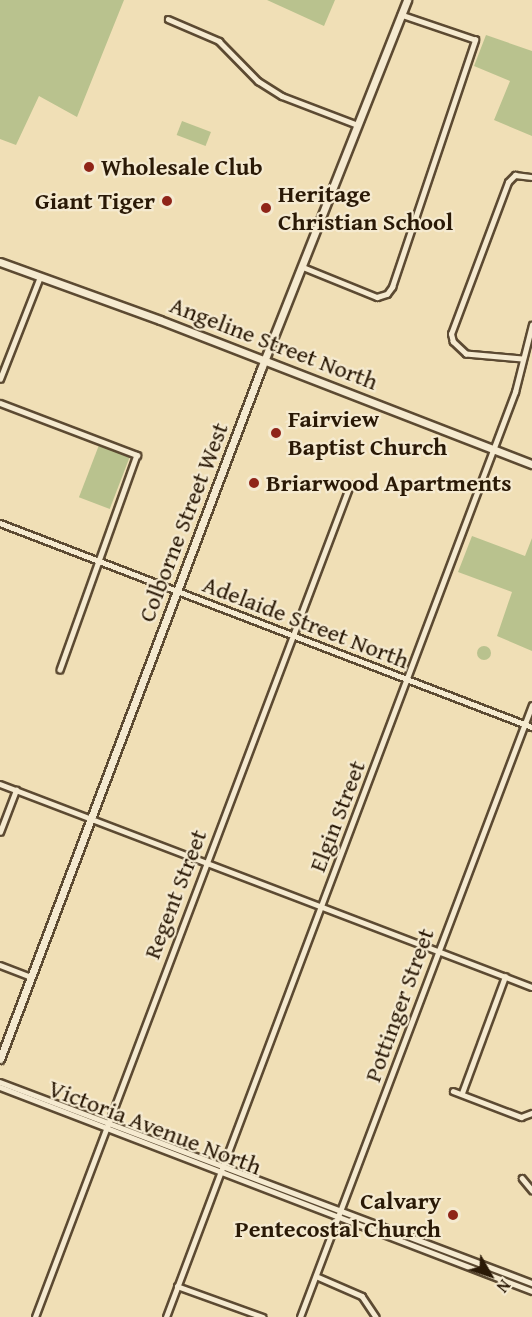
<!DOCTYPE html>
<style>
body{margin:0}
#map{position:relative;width:532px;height:1317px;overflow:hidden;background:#f0dfb6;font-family:"Gentium Book Plus",serif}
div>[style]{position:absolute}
.green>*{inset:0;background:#b9c28e;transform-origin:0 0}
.round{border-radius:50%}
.roads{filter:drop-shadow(2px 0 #5c4a32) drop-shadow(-2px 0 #5c4a32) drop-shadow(0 2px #5c4a32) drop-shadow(0 -2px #5c4a32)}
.street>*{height:4.5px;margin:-2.25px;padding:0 2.25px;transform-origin:2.25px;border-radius:2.25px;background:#f5ead0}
.secondary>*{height:7px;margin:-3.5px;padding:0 3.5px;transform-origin:3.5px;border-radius:3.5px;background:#f5ead0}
.dots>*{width:16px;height:16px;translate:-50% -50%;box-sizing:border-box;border:3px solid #f5ead0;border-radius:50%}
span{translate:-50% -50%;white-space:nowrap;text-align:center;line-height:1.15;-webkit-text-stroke:4.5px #f5ead0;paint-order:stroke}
.poi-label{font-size:24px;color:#2a1906;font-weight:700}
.left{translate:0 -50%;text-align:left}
.right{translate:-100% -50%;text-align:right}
.street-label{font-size:24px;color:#2a1906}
.north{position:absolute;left:460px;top:1245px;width:60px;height:60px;-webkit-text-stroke:4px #f5ead0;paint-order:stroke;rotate:129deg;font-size:16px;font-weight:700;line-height:24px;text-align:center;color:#2a1906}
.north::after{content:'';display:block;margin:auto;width:21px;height:27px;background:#2a1906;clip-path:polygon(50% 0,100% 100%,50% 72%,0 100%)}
</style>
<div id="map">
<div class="green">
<div style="clip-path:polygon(0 0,124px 0,77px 117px,39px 96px,16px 145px,0 139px)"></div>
<div style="clip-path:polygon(267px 0,335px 0,324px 26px)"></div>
<div style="clip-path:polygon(486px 35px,532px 51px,532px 136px,494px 120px,510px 81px,474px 66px)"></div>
<div style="left:182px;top:121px;width:31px;height:15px;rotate:21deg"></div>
<div style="left:99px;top:445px;width:33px;height:56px;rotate:21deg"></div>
<div style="clip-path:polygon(472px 536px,525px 556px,532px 538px,532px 651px,497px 636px,512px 592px,458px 572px)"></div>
<div class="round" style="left:477px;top:646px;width:14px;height:14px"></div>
</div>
<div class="roads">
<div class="street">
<div style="left:168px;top:19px;width:56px;rotate:23.3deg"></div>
<div style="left:219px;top:41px;width:56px;rotate:45.7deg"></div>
<div style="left:258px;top:81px;width:28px;rotate:32deg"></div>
<div style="left:282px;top:96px;width:81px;rotate:20.9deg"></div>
<div style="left:303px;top:267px;width:80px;rotate:22.1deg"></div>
<div style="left:377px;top:297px;width:10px;rotate:-17deg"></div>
<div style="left:387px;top:294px;width:9px;rotate:-54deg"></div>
<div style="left:392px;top:287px;width:261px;rotate:-71.4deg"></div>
<div style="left:475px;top:40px;width:78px;rotate:-161.3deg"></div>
<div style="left:522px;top:359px;width:56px;rotate:-174.9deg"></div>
<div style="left:466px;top:354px;width:18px;rotate:-137deg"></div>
<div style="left:453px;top:342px;width:8px;rotate:-104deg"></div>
<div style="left:451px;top:334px;width:162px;rotate:-69.4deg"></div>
<div style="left:508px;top:182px;width:10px;rotate:-45deg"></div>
<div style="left:515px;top:175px;width:17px;rotate:7deg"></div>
<div style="left:0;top:379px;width:110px;rotate:-68.6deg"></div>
<div style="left:0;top:403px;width:147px;rotate:20.8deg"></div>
<div style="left:137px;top:455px;width:228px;rotate:109.7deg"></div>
<div style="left:0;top:523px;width:570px;rotate:20.98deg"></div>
<div style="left:0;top:784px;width:569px;rotate:20.89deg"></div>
<div style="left:0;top:832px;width:45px;rotate:-69.1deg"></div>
<div style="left:0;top:965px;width:33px;rotate:21deg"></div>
<div style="left:0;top:1082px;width:569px;rotate:20.7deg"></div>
<div style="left:0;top:1087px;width:570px;rotate:20.98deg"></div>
<div style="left:453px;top:1091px;width:73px;rotate:20.9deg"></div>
<div style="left:521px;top:1117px;width:12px;rotate:-20deg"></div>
<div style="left:462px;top:1093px;width:124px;rotate:-69.7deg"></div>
<div style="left:522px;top:1178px;width:16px;rotate:50deg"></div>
<div style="left:316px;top:1276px;width:50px;rotate:23.5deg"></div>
<div style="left:362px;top:1296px;width:25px;rotate:56deg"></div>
<div style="left:177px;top:1286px;width:91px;rotate:19.8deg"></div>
<div style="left:35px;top:1317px;width:890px;rotate:-69.26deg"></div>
<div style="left:166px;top:1317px;width:989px;rotate:-69.33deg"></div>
<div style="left:515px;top:392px;width:69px;rotate:-75.8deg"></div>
<div style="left:300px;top:1317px;width:654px;rotate:-69.24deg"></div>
</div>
<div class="secondary">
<div style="left:0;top:262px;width:170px;rotate:19.9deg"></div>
<div style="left:160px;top:320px;width:399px;rotate:21.2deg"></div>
<div style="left:0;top:1059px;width:738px;rotate:-69.28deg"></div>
<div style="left:261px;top:369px;width:397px;rotate:-68.4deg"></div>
</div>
</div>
<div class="dots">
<div style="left:89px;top:167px;background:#8f2418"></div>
<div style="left:167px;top:201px;background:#8f2418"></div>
<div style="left:266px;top:208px;background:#8f2418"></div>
<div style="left:276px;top:433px;background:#8f2418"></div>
<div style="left:254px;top:483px;background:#8f2418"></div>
<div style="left:453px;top:1215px;background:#8f2418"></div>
</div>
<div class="poi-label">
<span class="left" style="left:101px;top:167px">Wholesale Club</span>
<span class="left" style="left:278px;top:208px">Heritage<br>Christian School</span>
<span class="right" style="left:155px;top:201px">Giant Tiger</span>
<span class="left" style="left:288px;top:433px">Fairview<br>Baptist Church</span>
<span class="left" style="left:266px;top:483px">Briarwood Apartments</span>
<span class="right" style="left:441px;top:1215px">Calvary<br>Pentecostal Church</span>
</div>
<div class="street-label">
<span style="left:274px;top:343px;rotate:21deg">Angeline Street North</span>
<span style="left:183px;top:522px;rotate:-69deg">Colborne Street West</span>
<span style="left:306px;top:622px;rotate:21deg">Adelaide Street North</span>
<span style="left:337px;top:816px;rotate:-69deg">Elgin Street</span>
<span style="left:175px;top:894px;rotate:-69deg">Regent Street</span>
<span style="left:399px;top:1005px;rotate:-70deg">Pottinger Street</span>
<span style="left:155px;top:1127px;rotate:21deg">Victoria Avenue North</span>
</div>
<div class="north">N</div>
</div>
